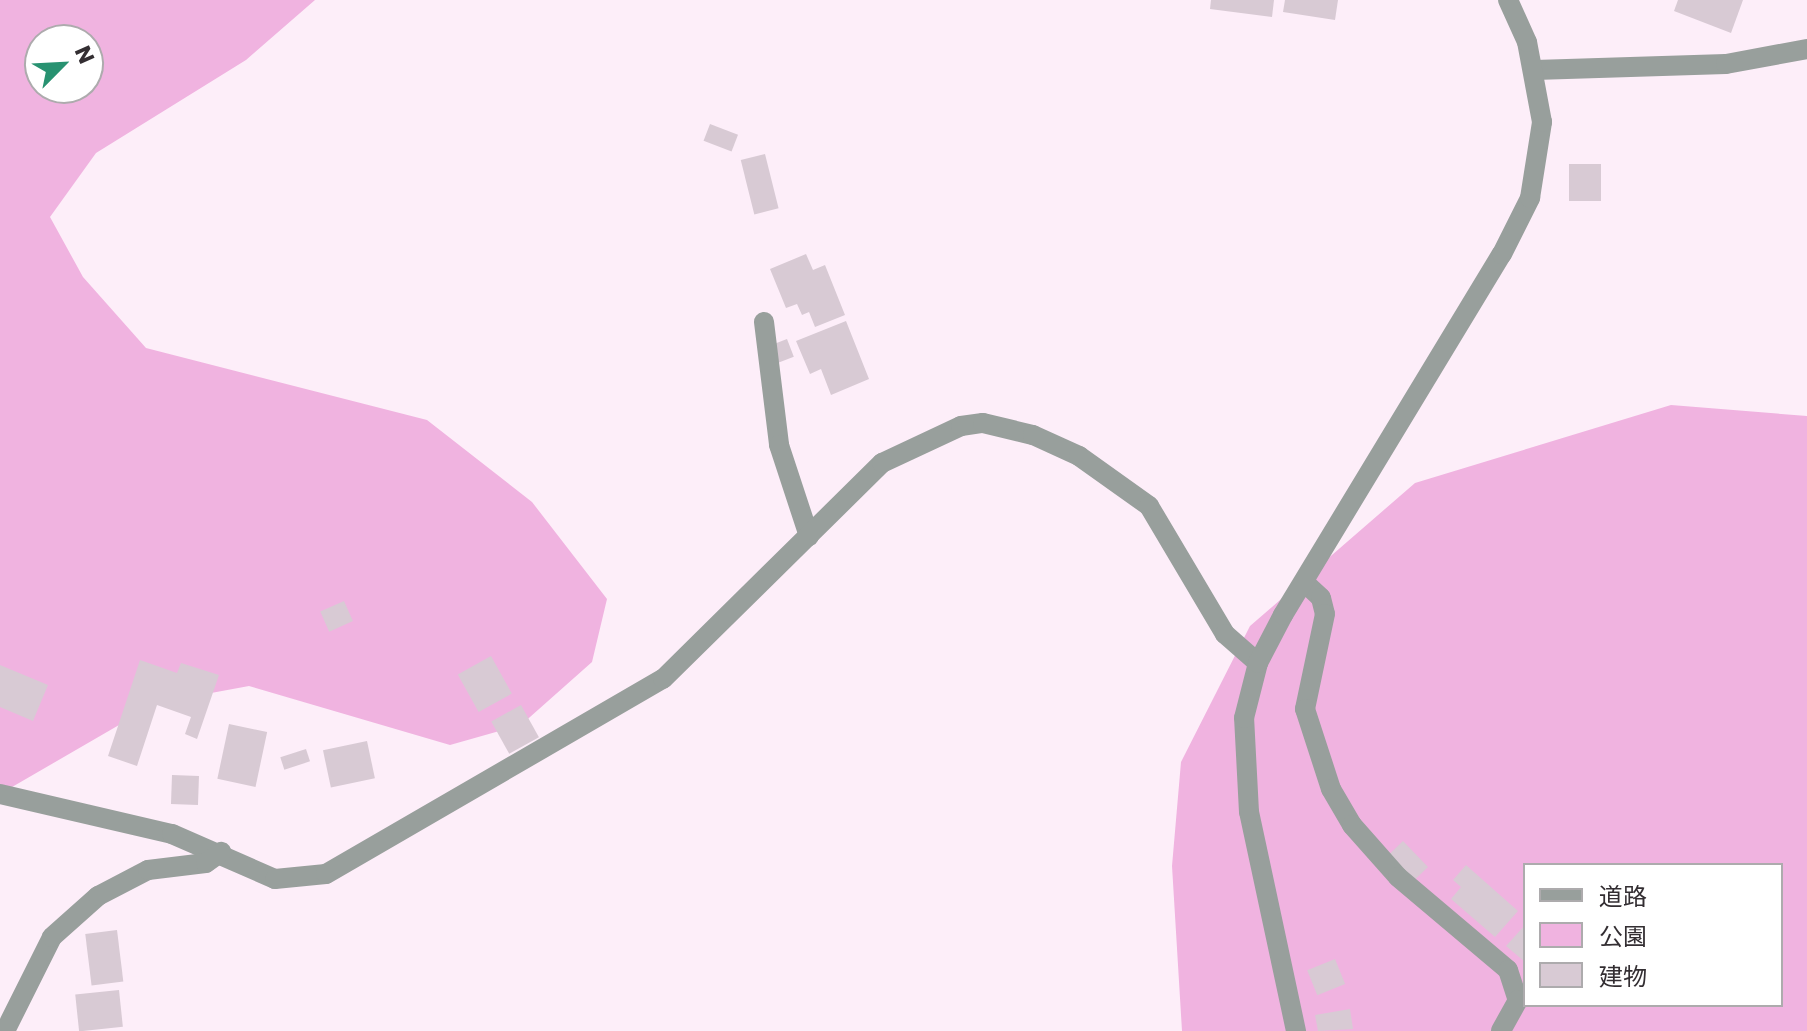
<!DOCTYPE html>
<meta charset="utf-8">
<style>
body{margin:0}
#map{position:relative;width:1807px;height:1031px;overflow:hidden;background:#fdeef9;font-family:Poppins,"Noto Sans JP",sans-serif}
div>[style]{position:absolute}
.green>*{inset:0;background:#f0b3e0}
.building>*{inset:0;background:#d8cad4;transform-origin:0 0}
.minor>*{height:20px;margin:-10px;padding:0 10px;transform-origin:10px;border-radius:10px;background:#989f9c}
span{translate:-50% -50%;white-space:nowrap;text-align:center;line-height:1.15;-webkit-text-stroke:8px #fff;paint-order:stroke}
.legend{position:absolute;left:1523px;top:863px;width:260px;height:144px;box-sizing:border-box;background:#fff;border:2px solid #adabad;margin:0;padding:10px 14px;list-style:none;font-size:24px;color:#332e32}
.legend li{display:flex;align-items:center;gap:16px;height:40px}
.legend b{width:40px;border:2px solid #adabad}
.north{position:absolute;left:24px;top:24px;width:80px;height:80px;box-sizing:border-box;background:#fff;border:2px solid #adabad;border-radius:50%;rotate:66deg;font-size:22px;font-weight:700;line-height:32px;text-align:center;color:#332e32}
.north::after{content:'';display:block;margin:auto;width:28px;height:36px;background:#289271;clip-path:polygon(50% 0,100% 100%,50% 72%,0 100%)}
</style>
<div id="map">
<div class="green">
<div style="clip-path:polygon(evenodd,0 0,315px 0,246px 60px,96px 153px,50px 217px,83px 277px,146px 348px,427px 420px,532px 502px,607px 599px,592px 662px,521px 725px,450px 745px,249px 686px,157px 703px,0 794px,0 0,40px 40px,88px 40px,88px 88px,40px 88px,40px 40px)"></div>
<div style="clip-path:polygon(evenodd,1671px 405px,1807px 416px,1807px 1031px,1182px 1031px,1172px 866px,1181px 762px,1250px 626px,1415px 483px,1671px 405px,1525px 865px,1781px 865px,1781px 1005px,1525px 1005px,1525px 865px)"></div>
</div>
<div class="building">
<div style="clip-path:polygon(1211px 0,1274px 0,1272px 17px,1210px 9px)"></div>
<div style="clip-path:polygon(1285px 0,1338px 0,1335px 20px,1283px 12px)"></div>
<div style="clip-path:polygon(1678px 0,1743px 0,1731px 33px,1674px 11px)"></div>
<div style="left:710px;top:124px;width:30px;height:18px;rotate:21deg"></div>
<div style="left:765px;top:154px;width:56px;height:25px;rotate:76deg"></div>
<div style="left:1569px;top:164px;width:32px;height:37px"></div>
<div style="clip-path:polygon(806px 254px,813px 270px,825px 265px,845px 315px,815px 327px,809px 312px,802px 315px,797px 304px,786px 308px,770px 269px)"></div>
<div style="clip-path:polygon(846px 321px,869px 379px,831px 395px,821px 369px,810px 374px,796px 341px)"></div>
<div style="left:787px;top:339px;width:19px;height:16px;rotate:69deg"></div>
<div style="left:344px;top:601px;width:22px;height:26px;rotate:66deg"></div>
<div style="left:491px;top:656px;width:43px;height:38px;rotate:61deg"></div>
<div style="clip-path:polygon(140px 660px,177px 673px,181px 663px,219px 675px,197px 739px,185px 734px,191px 717px,157px 705px,137px 766px,108px 756px)"></div>
<div style="clip-path:polygon(0 665px,48px 685px,33px 721px,0 707px)"></div>
<div style="left:521px;top:705px;width:37px;height:34px;rotate:61deg"></div>
<div style="left:229px;top:724px;width:39px;height:56px;rotate:12deg"></div>
<div style="left:367px;top:741px;width:38px;height:45px;rotate:78deg"></div>
<div style="left:306px;top:749px;width:13px;height:27px;rotate:72deg"></div>
<div style="left:172px;top:775px;width:27px;height:29px;rotate:2deg"></div>
<div style="left:1403px;top:841px;width:36px;height:21px;rotate:46deg"></div>
<div style="clip-path:polygon(1466px 865px,1518px 911px,1495px 937px,1451px 899px,1461px 887px,1453px 880px)"></div>
<div style="clip-path:polygon(1525px 925px,1525px 962px,1506px 946px)"></div>
<div style="left:117px;top:930px;width:52px;height:32px;rotate:83deg"></div>
<div style="left:1335px;top:959px;width:27px;height:30px;rotate:68deg"></div>
<div style="left:119px;top:990px;width:37px;height:44px;rotate:84deg"></div>
<div style="clip-path:polygon(1350px 1009px,1353px 1029px,1318px 1031px,1315px 1015px)"></div>
</div>
<div class="minor">
<div style="left:1535px;top:70px;width:191px;rotate:-1.8deg"></div>
<div style="left:1726px;top:64px;width:82px;rotate:-10.5deg"></div>
<div style="left:764px;top:322px;width:124px;rotate:83deg"></div>
<div style="left:779px;top:445px;width:96px;rotate:71.8deg"></div>
<div style="left:1304px;top:582px;width:23px;rotate:43deg"></div>
<div style="left:1321px;top:598px;width:16px;rotate:76deg"></div>
<div style="left:1325px;top:614px;width:97px;rotate:101.9deg"></div>
<div style="left:1305px;top:709px;width:84px;rotate:72deg"></div>
<div style="left:1331px;top:789px;width:42px;rotate:59.7deg"></div>
<div style="left:1352px;top:825px;width:69px;rotate:48.5deg"></div>
<div style="left:1398px;top:877px;width:144px;rotate:40.2deg"></div>
<div style="left:1508px;top:970px;width:32px;rotate:72deg"></div>
<div style="left:1518px;top:1000px;width:35px;rotate:119deg"></div>
<div style="left:0;top:794px;width:177px;rotate:13.1deg"></div>
<div style="left:172px;top:834px;width:112px;rotate:23.6deg"></div>
<div style="left:275px;top:879px;width:51px;rotate:-5.6deg"></div>
<div style="left:326px;top:874px;width:389px;rotate:-30.1deg"></div>
<div style="left:663px;top:679px;width:308px;rotate:-44.6deg"></div>
<div style="left:882px;top:463px;width:87px;rotate:-25.1deg"></div>
<div style="left:961px;top:426px;width:22px;rotate:-8deg"></div>
<div style="left:983px;top:423px;width:51px;rotate:13.5deg"></div>
<div style="left:1033px;top:435px;width:51px;rotate:24.5deg"></div>
<div style="left:1079px;top:456px;width:86px;rotate:35.5deg"></div>
<div style="left:1149px;top:506px;width:149px;rotate:59.3deg"></div>
<div style="left:1225px;top:634px;width:44px;rotate:41.3deg"></div>
<div style="left:5px;top:1031px;width:105px;rotate:-63.4deg"></div>
<div style="left:52px;top:937px;width:62px;rotate:-41.7deg"></div>
<div style="left:98px;top:896px;width:56px;rotate:-27.5deg"></div>
<div style="left:148px;top:870px;width:58px;rotate:-6.9deg"></div>
<div style="left:206px;top:863px;width:19px;rotate:-36deg"></div>
<div style="left:1296px;top:1031px;width:224px;rotate:-102.1deg"></div>
<div style="left:1249px;top:812px;width:94px;rotate:-93deg"></div>
<div style="left:1244px;top:718px;width:57px;rotate:-75.7deg"></div>
<div style="left:1258px;top:663px;width:54px;rotate:-62.5deg"></div>
<div style="left:1283px;top:615px;width:422px;rotate:-58.8deg"></div>
<div style="left:1502px;top:254px;width:63px;rotate:-63.4deg"></div>
<div style="left:1530px;top:198px;width:77px;rotate:-81deg"></div>
<div style="left:1542px;top:122px;width:81px;rotate:-100.6deg"></div>
<div style="left:1527px;top:42px;width:46px;rotate:-114.3deg"></div>
</div>
<ul class="legend">
<li><b style="height:10px;background:#989f9c"></b>道路</li>
<li><b style="height:22px;background:#f0b3e0"></b>公園</li>
<li><b style="height:22px;background:#d8cad4"></b>建物</li>
</ul>
<div class="north">N</div>
</div>
